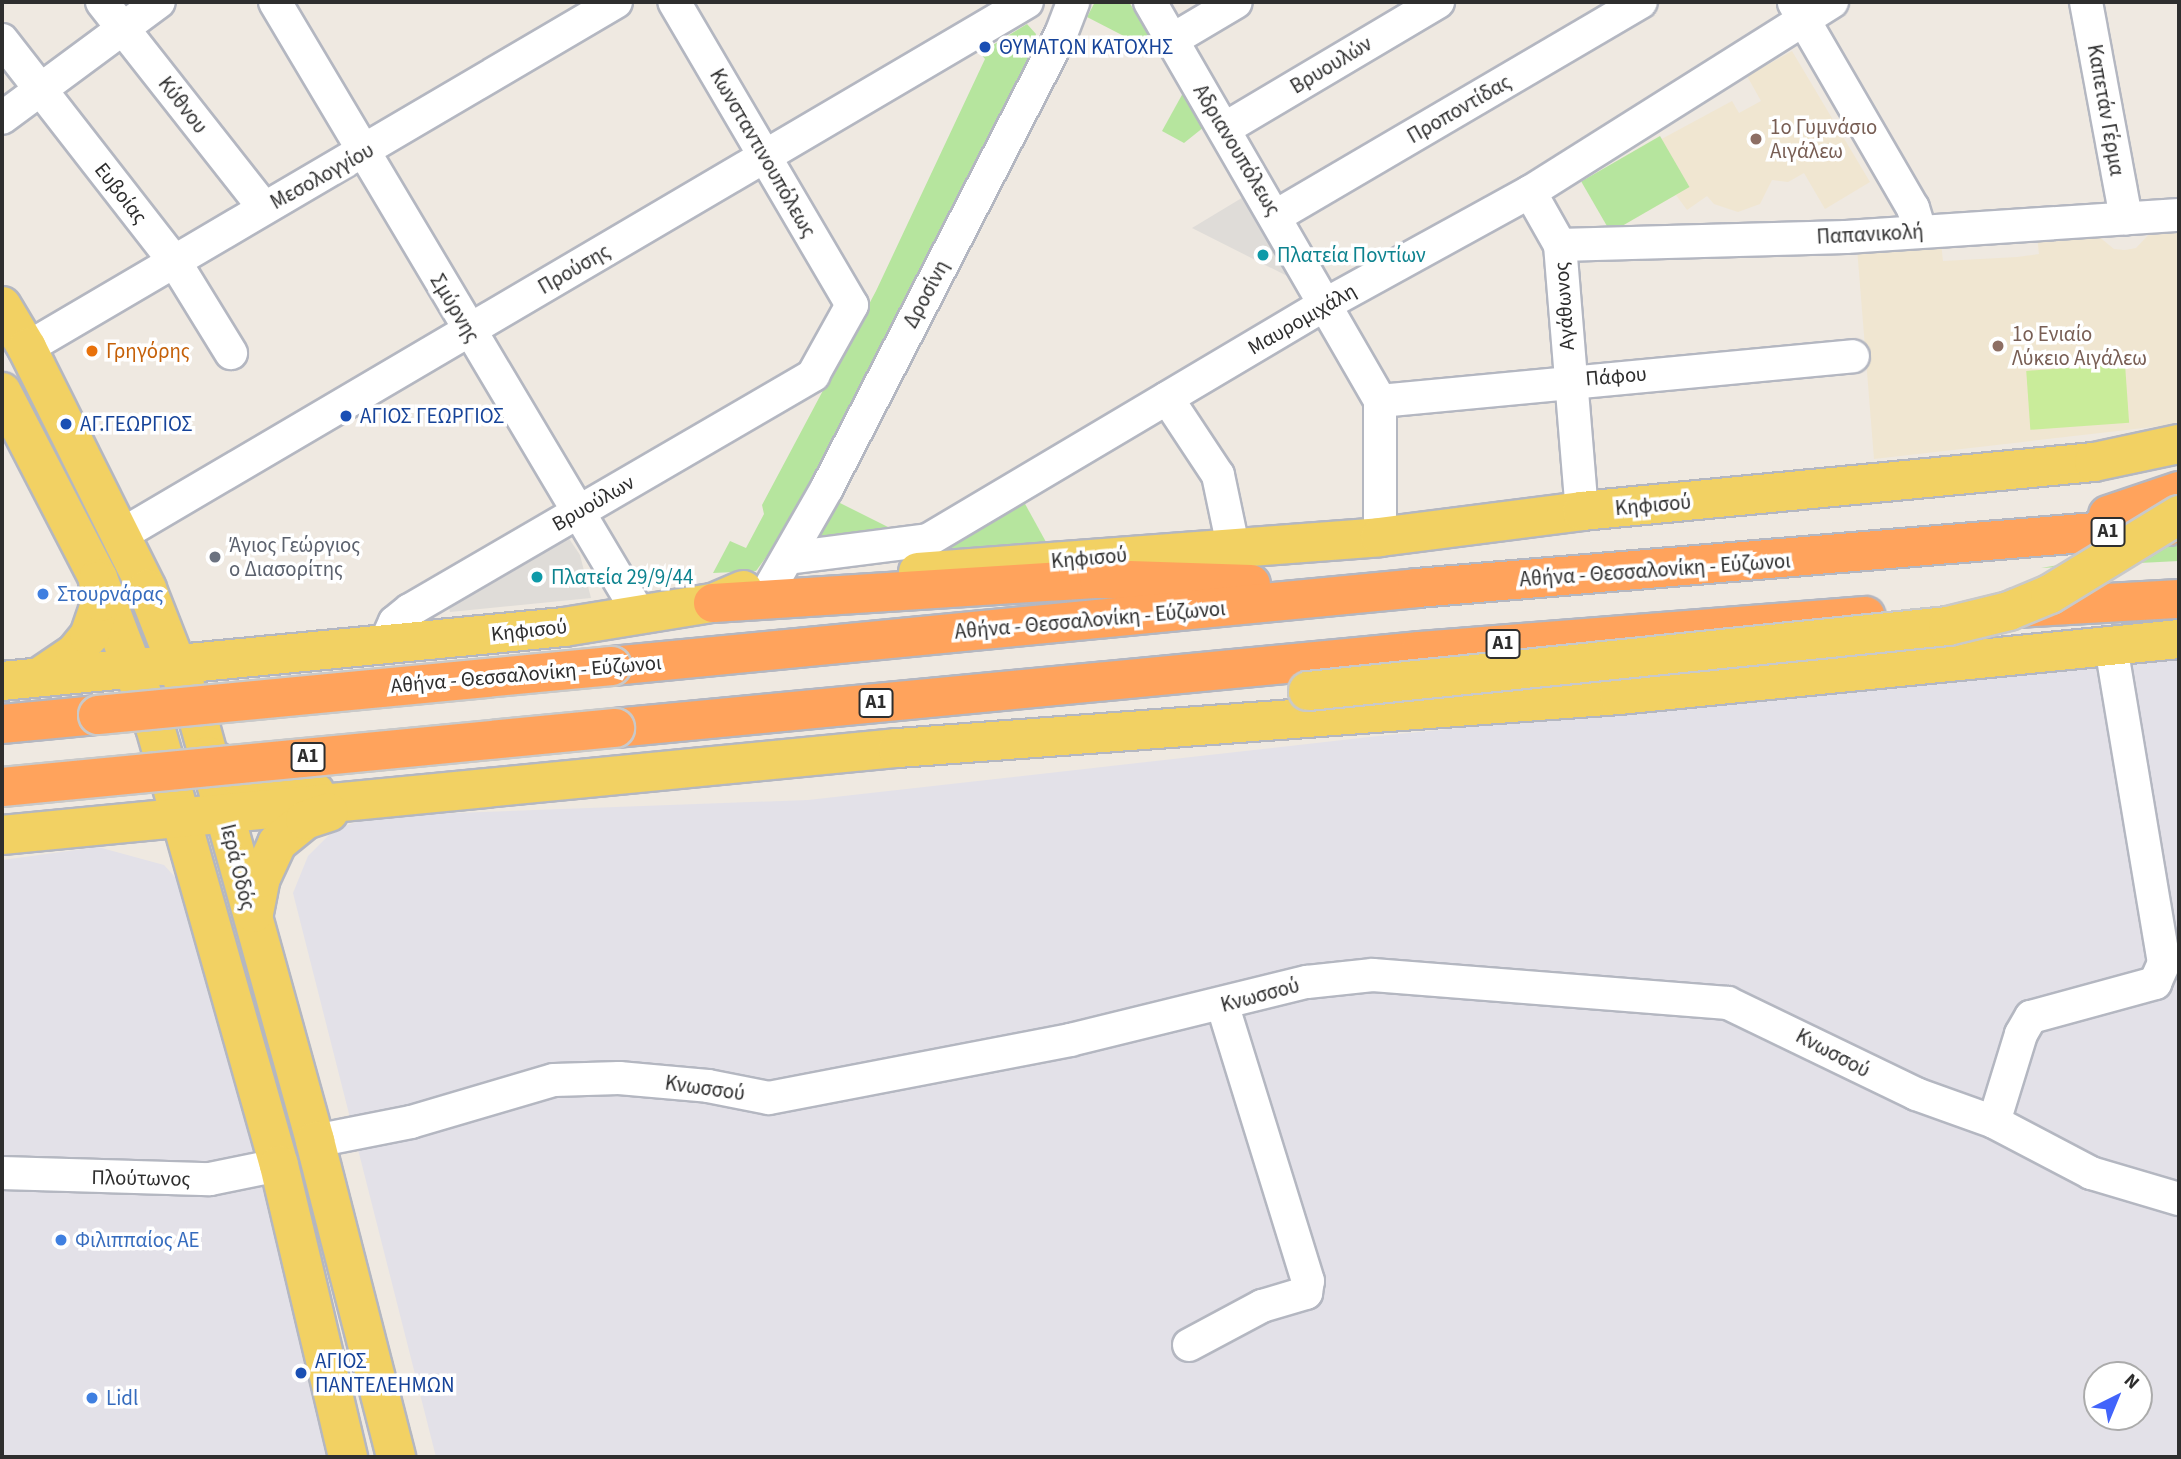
<!DOCTYPE html>
<meta charset="utf-8">
<style>
body{margin:0}
#map{position:relative;width:2181px;height:1459px;overflow:hidden;background:#efe9e1;font-family:"Source Sans 3",sans-serif}
div>[style]{position:absolute}
.industrial>*{inset:0;background:#e3e1e8}
.education>*{inset:0;background:#f0e6d1}
.green>*{inset:0;background:#b6e59e;transform-origin:0 0}
.pitch>*{inset:0;background:#c9ec9a;transform-origin:0 0}
.plaza>*{inset:0;background:#dfdcd8}
.roads{filter:drop-shadow(2px 0 #b4b7c1) drop-shadow(-2px 0 #b4b7c1) drop-shadow(0 2px #b4b7c1) drop-shadow(0 -2px #b4b7c1)}
.minor>*{height:32px;margin:-16px;padding:0 16px;transform-origin:16px;border-radius:16px;background:#fff}
.major>*{height:38px;margin:-19px;padding:0 19px;transform-origin:19px;border-radius:19px;background:#f2d163}
.highway>*{height:38px;margin:-19px;padding:0 19px;transform-origin:19px;border-radius:19px;background:#ffa35c}
.bridges{filter:drop-shadow(2px 0 #c9c9c9) drop-shadow(-2px 0 #c9c9c9) drop-shadow(0 2px #c9c9c9) drop-shadow(0 -2px #c9c9c9)}
.major-bridge>*{height:38px;margin:-19px;padding:0 19px;transform-origin:19px;border-radius:19px;background:#f2d163}
.highway-bridge>*{height:38px;margin:-19px;padding:0 19px;transform-origin:19px;border-radius:19px;background:#ffa35c}
.dots>*{width:19px;height:19px;translate:-50% -50%;box-sizing:border-box;border:4px solid #fff;border-radius:50%}
span{translate:-50% -50%;white-space:nowrap;text-align:center;line-height:1.15;-webkit-text-stroke:7px #fff;paint-order:stroke}
.shield-label span{padding:2px 5px;background:#fff;border:2px solid;border-radius:5px;-webkit-text-stroke-width:0}
.shield-label{font-size:19px;color:#2e2e2e;font-weight:700}
.transit-label{font-size:21px;color:#164399}
.left{translate:0 -50%;text-align:left}
.street-label{font-size:21px;color:#2e2e2e}
.education-label{font-size:21px;color:#785e54}
.culture-label{font-size:21px;color:#0d838f}
.food-label{font-size:21px;color:#c56008}
.worship-label{font-size:21px;color:#5b616d}
.shop-label{font-size:21px;color:#366cbe}
.frame{position:absolute;inset:0;border:4px solid #2e2e2e;pointer-events:none}
.north{position:absolute;left:2083px;top:1361px;width:70px;height:70px;box-sizing:border-box;background:#fff;border:2px solid #ababab;border-radius:50%;rotate:43deg;font-size:19px;font-weight:700;line-height:28px;text-align:center;color:#2e2e2e}
.north::after{content:'';display:block;margin:auto;width:24px;height:32px;background:#4264fb;clip-path:polygon(50% 0,100% 100%,50% 72%,0 100%)}
</style>
<div id="map">
<div class="industrial">
<div style="clip-path:polygon(evenodd,2179px 658px,2179px 1457px,436px 1457px,293px 893px,308px 856px,335px 829px,374px 816px,808px 800px,1378px 736px,2179px 658px,2097px 1375px,2139px 1375px,2139px 1417px,2097px 1417px,2097px 1375px)"></div>
<div style="clip-path:polygon(98px 847px,164px 865px,205px 910px,331px 1457px,2px 1457px,2px 860px)"></div>
</div>
<div class="education">
<div style="clip-path:polygon(1792px 51px,1870px 182px,1825px 209px,1804px 173px,1788px 182px,1772px 180px,1760px 204px,1738px 212px,1714px 204px,1707px 196px,1687px 210px,1676px 195px,1611px 232px,1582px 182px,1732px 101px,1739px 113px,1761px 101px,1747px 76px)"></div>
<div style="clip-path:polygon(2179px 225px,2179px 424px,1874px 459px,1857px 248px,1941px 243px,1943px 261px,2017px 257px,2039px 254px,2037px 236px,2092px 231px,2114px 249px,2125px 250px,2136px 248px,2156px 227px)"></div>
</div>
<div class="green">
<div style="clip-path:polygon(1095px 2px,1129px 2px,1154px 42px,1149px 49px,1087px 17px)"></div>
<div style="clip-path:polygon(1027px 24px,1036px 34px,1031px 56px,788px 527px,756px 571px,713px 573px,730px 541px,746px 548px,764px 514px,762px 505px,876px 291px,985px 59px,980px 53px)"></div>
<div style="clip-path:polygon(1183px 93px,1204px 127px,1184px 143px,1162px 131px)"></div>
<div style="left:1660px;top:136px;width:59px;height:91px;rotate:60deg"></div>
<div style="clip-path:polygon(834px 500px,898px 532px,812px 542px)"></div>
<div style="clip-path:polygon(1024px 502px,1046px 542px,949px 551px,944px 548px)"></div>
<div style="clip-path:polygon(2179px 544px,2179px 561px,2041px 568px)"></div>
</div>
<div class="pitch">
<div style="left:2125px;top:364px;width:59px;height:99px;rotate:86deg"></div>
</div>
<div class="plaza">
<div style="clip-path:polygon(1245px 196px,1297px 281px,1192px 228px)"></div>
<div style="clip-path:polygon(566px 534px,580px 555px,591px 598px,450px 612px,447px 600px)"></div>
</div>
<div class="roads">
<div class="minor">
<div style="left:102px;top:2px;width:262px;rotate:51.8deg"></div>
<div style="left:275px;top:2px;width:710px;rotate:59.24deg"></div>
<div style="left:1150px;top:2px;width:461px;rotate:60deg"></div>
<div style="left:1380px;top:401px;width:136px;rotate:90deg"></div>
<div style="left:2086px;top:2px;width:220px;rotate:79.5deg"></div>
<div style="left:1794px;top:3px;width:237px;rotate:59.9deg"></div>
<div style="left:1913px;top:208px;width:24px;rotate:73deg"></div>
<div style="left:2px;top:40px;width:281px;rotate:52.1deg"></div>
<div style="left:175px;top:262px;width:107px;rotate:58.4deg"></div>
<div style="left:1172px;top:40px;width:74px;rotate:-30.7deg"></div>
<div style="left:2px;top:118px;width:195px;rotate:-36.5deg"></div>
<div style="left:1224px;top:129px;width:249px;rotate:-30.7deg"></div>
<div style="left:1530px;top:192px;width:61px;rotate:60.5deg"></div>
<div style="left:1560px;top:245px;width:267px;rotate:85.3deg"></div>
<div style="left:1276px;top:216px;width:423px;rotate:-30.4deg"></div>
<div style="left:1560px;top:245px;width:286px;rotate:-1.6deg"></div>
<div style="left:1846px;top:237px;width:334px;rotate:-3.8deg"></div>
<div style="left:27px;top:348px;width:683px;rotate:-30.43deg"></div>
<div style="left:1167px;top:398px;width:92px;rotate:56.5deg"></div>
<div style="left:1218px;top:475px;width:73px;rotate:78.1deg"></div>
<div style="left:1380px;top:401px;width:475px;rotate:-5.4deg"></div>
<div style="left:121px;top:535px;width:1051px;rotate:-30.47deg"></div>
<div style="left:788px;top:558px;width:141px;rotate:-7.3deg"></div>
<div style="left:928px;top:540px;width:463px;rotate:-30.7deg"></div>
<div style="left:1326px;top:304px;width:233px;rotate:-28.8deg"></div>
<div style="left:1530px;top:192px;width:357px;rotate:-32.2deg"></div>
<div style="left:772px;top:584px;width:111px;rotate:-60.2deg"></div>
<div style="left:827px;top:488px;width:511px;rotate:-62.73deg"></div>
<div style="left:1061px;top:34px;width:34px;rotate:-69deg"></div>
<div style="left:385px;top:644px;width:24px;rotate:-66deg"></div>
<div style="left:395px;top:622px;width:19px;rotate:-39deg"></div>
<div style="left:410px;top:610px;width:467px;rotate:-30.2deg"></div>
<div style="left:813px;top:375px;width:80px;rotate:-60.9deg"></div>
<div style="left:852px;top:305px;width:351px;rotate:-120.4deg"></div>
<div style="left:1994px;top:1122px;width:92px;rotate:-72.9deg"></div>
<div style="left:2021px;top:1034px;width:20px;rotate:-60deg"></div>
<div style="left:2031px;top:1017px;width:129px;rotate:-15.3deg"></div>
<div style="left:2155px;top:983px;width:22px;rotate:-66deg"></div>
<div style="left:2164px;top:963px;width:322px;rotate:-99.5deg"></div>
<div style="left:315px;top:1141px;width:98px;rotate:-11.2deg"></div>
<div style="left:411px;top:1122px;width:149px;rotate:-16.4deg"></div>
<div style="left:554px;top:1080px;width:65px;rotate:-1.8deg"></div>
<div style="left:619px;top:1078px;width:89px;rotate:5.1deg"></div>
<div style="left:708px;top:1086px;width:62px;rotate:11.1deg"></div>
<div style="left:769px;top:1098px;width:307px;rotate:-10.9deg"></div>
<div style="left:1070px;top:1040px;width:244px;rotate:-13.8deg"></div>
<div style="left:1307px;top:982px;width:66px;rotate:-6.1deg"></div>
<div style="left:1373px;top:975px;width:356px;rotate:4.5deg"></div>
<div style="left:1728px;top:1003px;width:209px;rotate:25.8deg"></div>
<div style="left:1916px;top:1094px;width:83px;rotate:19.7deg"></div>
<div style="left:1994px;top:1122px;width:110px;rotate:27.7deg"></div>
<div style="left:2091px;top:1173px;width:92px;rotate:16.5deg"></div>
<div style="left:2px;top:1173px;width:208px;rotate:1.7deg"></div>
<div style="left:210px;top:1179px;width:70px;rotate:-11.5deg"></div>
<div style="left:1189px;top:1345px;width:83px;rotate:-28.1deg"></div>
<div style="left:1262px;top:1306px;width:46px;rotate:-16.5deg"></div>
<div style="left:1306px;top:1293px;width:12px;rotate:-81deg"></div>
<div style="left:1308px;top:1281px;width:288px;rotate:-107.2deg"></div>
</div>
<div class="major">
<div style="left:2px;top:306px;width:49px;rotate:59.2deg"></div>
<div style="left:27px;top:348px;width:269px;rotate:63.5deg"></div>
<div style="left:147px;top:589px;width:143px;rotate:68.6deg"></div>
<div style="left:199px;top:722px;width:435px;rotate:74.5deg"></div>
<div style="left:315px;top:1141px;width:326px;rotate:75.6deg"></div>
<div style="left:2px;top:392px;width:209px;rotate:62.7deg"></div>
<div style="left:98px;top:578px;width:160px;rotate:69.1deg"></div>
<div style="left:155px;top:727px;width:455px;rotate:74.2deg"></div>
<div style="left:279px;top:1165px;width:300px;rotate:76.7deg"></div>
<div style="left:918px;top:572px;width:463px;rotate:-4.3deg"></div>
<div style="left:1380px;top:537px;width:204px;rotate:-7.3deg"></div>
<div style="left:1582px;top:511px;width:514px;rotate:-5.47deg"></div>
<div style="left:2094px;top:462px;width:87px;rotate:-12deg"></div>
<div style="left:41px;top:676px;width:41px;rotate:-34.1deg"></div>
<div style="left:75px;top:653px;width:22px;rotate:-51deg"></div>
<div style="left:89px;top:636px;width:36px;rotate:-71deg"></div>
<div style="left:101px;top:602px;width:21px;rotate:-98deg"></div>
<div style="left:2px;top:681px;width:565px;rotate:-5.49deg"></div>
<div style="left:564px;top:627px;width:151px;rotate:-9.2deg"></div>
<div style="left:713px;top:603px;width:33px;rotate:-23deg"></div>
<div style="left:208px;top:756px;width:37px;rotate:33deg"></div>
<div style="left:239px;top:776px;width:40px;rotate:21deg"></div>
<div style="left:276px;top:790px;width:39px;rotate:3deg"></div>
<div style="left:2px;top:835px;width:900px;rotate:-5.55deg"></div>
<div style="left:898px;top:748px;width:723px;rotate:-4.2deg"></div>
<div style="left:1619px;top:695px;width:563px;rotate:-5.71deg"></div>
<div style="left:254px;top:913px;width:36px;rotate:-79deg"></div>
<div style="left:261px;top:878px;width:38px;rotate:-65deg"></div>
<div style="left:277px;top:843px;width:36px;rotate:-39deg"></div>
<div style="left:305px;top:820px;width:25px;rotate:-18deg"></div>
</div>
<div class="highway">
<div style="left:2108px;top:515px;width:75px;rotate:-18.7deg"></div>
<div style="left:713px;top:603px;width:387px;rotate:-3.6deg"></div>
<div style="left:1099px;top:579px;width:152px;rotate:1.9deg"></div>
<div style="left:2017px;top:608px;width:162px;rotate:-3.2deg"></div>
<div style="left:612px;top:666px;width:809px;rotate:-5.53deg"></div>
<div style="left:1417px;top:588px;width:754px;rotate:-4.72deg"></div>
<div style="left:2px;top:724px;width:96px;rotate:-5.4deg"></div>
<div style="left:615px;top:728px;width:809px;rotate:-5.46deg"></div>
<div style="left:1420px;top:651px;width:447px;rotate:-4.5deg"></div>
</div>
</div>
<div class="bridges">
<div class="major-bridge">
<div style="left:1308px;top:691px;width:643px;rotate:-5.8deg"></div>
<div style="left:1948px;top:626px;width:63px;rotate:-13.8deg"></div>
<div style="left:2009px;top:611px;width:44px;rotate:-22.5deg"></div>
<div style="left:2050px;top:594px;width:151px;rotate:-31.5deg"></div>
</div>
<div class="highway-bridge">
<div style="left:98px;top:715px;width:516px;rotate:-5.45deg"></div>
<div style="left:2px;top:787px;width:616px;rotate:-5.5deg"></div>
</div>
</div>
<div class="dots">
<div style="left:985px;top:47px;background:#1a4fb4"></div>
<div style="left:1756px;top:139px;background:#8d6e63"></div>
<div style="left:1263px;top:255px;background:#0f9aa8"></div>
<div style="left:1998px;top:346px;background:#8d6e63"></div>
<div style="left:92px;top:351px;background:#e8710a"></div>
<div style="left:346px;top:416px;background:#1a4fb4"></div>
<div style="left:66px;top:424px;background:#1a4fb4"></div>
<div style="left:215px;top:557px;background:#6b7280"></div>
<div style="left:537px;top:577px;background:#0f9aa8"></div>
<div style="left:43px;top:594px;background:#3f7fe0"></div>
<div style="left:61px;top:1240px;background:#3f7fe0"></div>
<div style="left:301px;top:1373px;background:#1a4fb4"></div>
<div style="left:92px;top:1398px;background:#3f7fe0"></div>
</div>
<div class="shield-label">
<span style="left:2108px;top:532px">Α1</span>
<span style="left:1503px;top:644px">Α1</span>
<span style="left:876px;top:703px">Α1</span>
<span style="left:308px;top:757px">Α1</span>
</div>
<div class="transit-label">
<span class="left" style="left:999px;top:47px">ΘΥΜΑΤΩΝ ΚΑΤΟΧΗΣ</span>
<span class="left" style="left:360px;top:416px">ΑΓΙΟΣ ΓΕΩΡΓΙΟΣ</span>
<span class="left" style="left:80px;top:424px">ΑΓ.ΓΕΩΡΓΙΟΣ</span>
<span class="left" style="left:315px;top:1373px">ΑΓΙΟΣ<br>ΠΑΝΤΕΛΕΗΜΩΝ</span>
</div>
<div class="street-label">
<span style="left:1331px;top:65px;rotate:-31deg">Βρυουλών</span>
<span style="left:183px;top:105px;rotate:52deg">Κύθνου</span>
<span style="left:1459px;top:109px;rotate:-30deg">Προποντίδας</span>
<span style="left:2106px;top:110px;rotate:80deg">Καπετάν Γέρμα</span>
<span style="left:1237px;top:150px;rotate:59deg">Αδριανουπόλεως</span>
<span style="left:763px;top:153px;rotate:60deg">Κωνσταντινουπόλεως</span>
<span style="left:322px;top:176px;rotate:-29deg">Μεσολογγίου</span>
<span style="left:121px;top:193px;rotate:52deg">Ευβοίας</span>
<span style="left:1870px;top:234px;rotate:-3deg">Παπανικολή</span>
<span style="left:574px;top:269px;rotate:-30deg">Προύσης</span>
<span style="left:926px;top:294px;rotate:-62deg">Δροσίνη</span>
<span style="left:1564px;top:306px;rotate:-94deg">Αγάθωνος</span>
<span style="left:455px;top:308px;rotate:59deg">Σμύρνης</span>
<span style="left:1302px;top:319px;rotate:-30deg">Μαυρομιχάλη</span>
<span style="left:1616px;top:376px;rotate:-5deg">Πάφου</span>
<span style="left:593px;top:503px;rotate:-30deg">Βρυούλων</span>
<span style="left:1653px;top:505px;rotate:-5deg">Κηφισού</span>
<span style="left:1089px;top:558px;rotate:-5deg">Κηφισού</span>
<span style="left:1655px;top:570px;rotate:-4deg">Αθήνα - Θεσσαλονίκη - Εύζωνοι</span>
<span style="left:1090px;top:620px;rotate:-5deg">Αθήνα - Θεσσαλονίκη - Εύζωνοι</span>
<span style="left:529px;top:630px;rotate:-6deg">Κηφισού</span>
<span style="left:526px;top:674px;rotate:-5deg">Αθήνα - Θεσσαλονίκη - Εύζωνοι</span>
<span style="left:238px;top:867px;rotate:76deg">Ιερά Οδός</span>
<span style="left:1260px;top:995px;rotate:-15deg">Κνωσσού</span>
<span style="left:1833px;top:1053px;rotate:28deg">Κνωσσού</span>
<span style="left:705px;top:1088px;rotate:8deg">Κνωσσού</span>
<span style="left:141px;top:1178px;rotate:1deg">Πλούτωνος</span>
</div>
<div class="education-label">
<span class="left" style="left:1770px;top:139px">1ο Γυμνάσιο<br>Αιγάλεω</span>
<span class="left" style="left:2012px;top:346px">1ο Ενιαίο<br>Λύκειο Αιγάλεω</span>
</div>
<div class="culture-label">
<span class="left" style="left:1277px;top:255px">Πλατεία Ποντίων</span>
<span class="left" style="left:551px;top:577px">Πλατεία 29/9/44</span>
</div>
<div class="food-label">
<span class="left" style="left:106px;top:351px">Γρηγόρης</span>
</div>
<div class="worship-label">
<span class="left" style="left:229px;top:557px">Άγιος Γεώργιος<br>ο Διασορίτης</span>
</div>
<div class="shop-label">
<span class="left" style="left:57px;top:594px">Στουρνάρας</span>
<span class="left" style="left:75px;top:1240px">Φιλιππαίος ΑΕ</span>
<span class="left" style="left:106px;top:1398px">Lidl</span>
</div>
<div class="frame"></div>
<div class="north">N</div>
</div>
